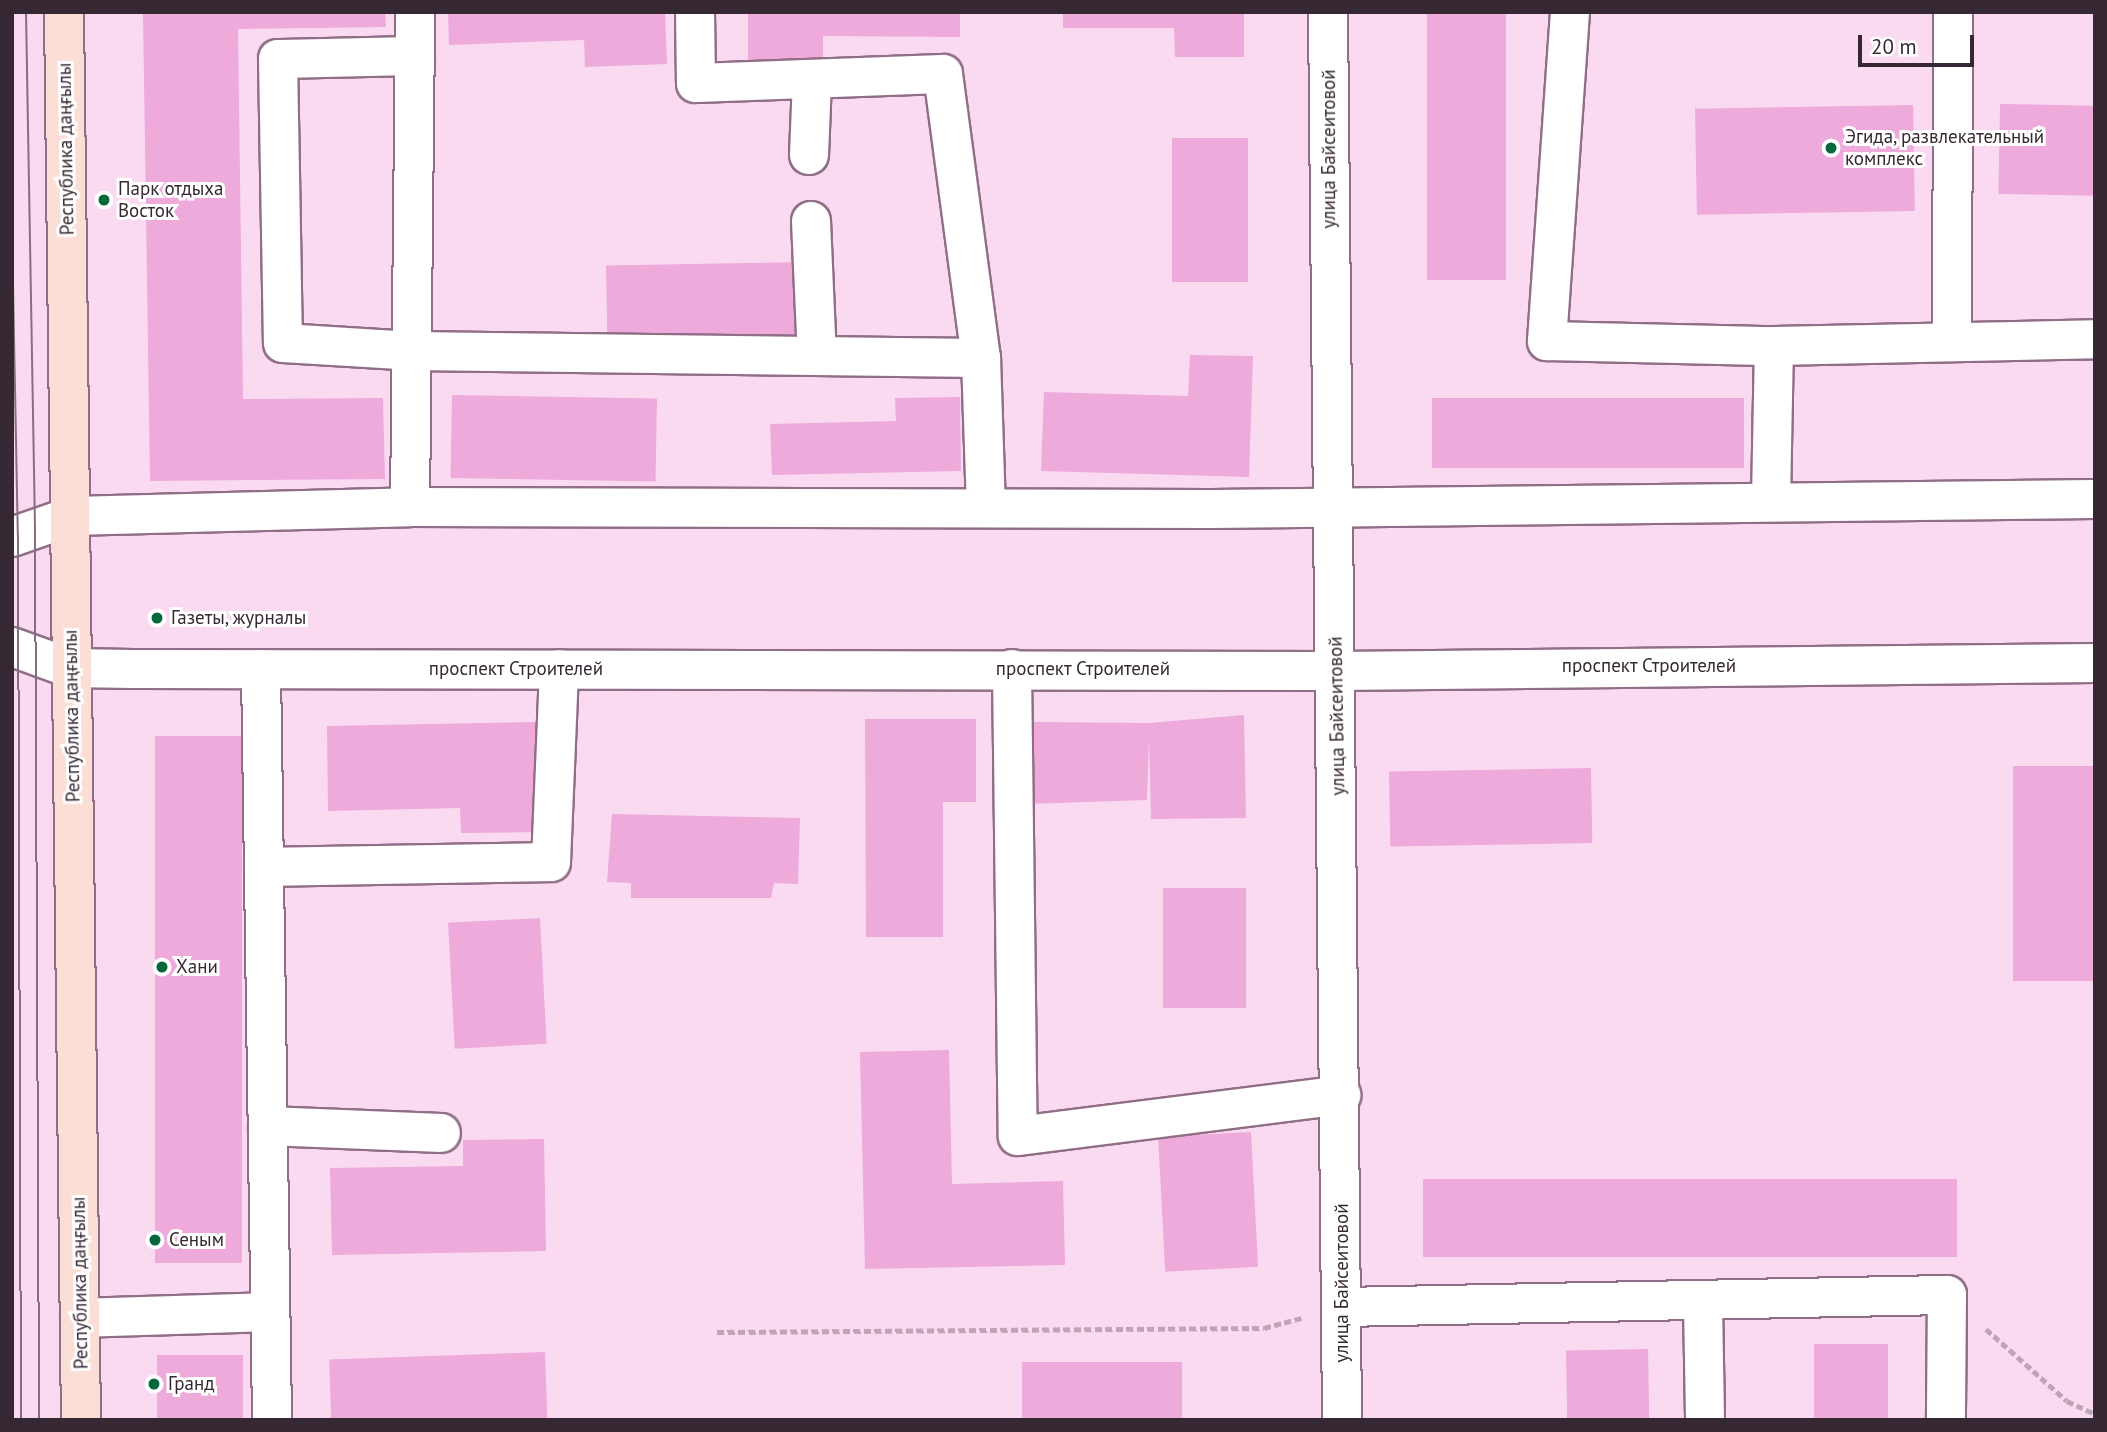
<!DOCTYPE html>
<meta charset="utf-8">
<style>
body{margin:0}
#map{position:relative;width:2107px;height:1432px;overflow:hidden;background:#fadaf1;font-family:"PT Sans",sans-serif}
div>[style]{position:absolute}
.building>*{inset:0;background:#edaadb;transform-origin:0 0}
.path>*{height:4.5px;margin-top:-2.25px;transform-origin:0;background:repeating-linear-gradient(90deg,#bfa4b7 0 7px,transparent 0 10.5px)}
.roads{filter:drop-shadow(2px 0 #916e87) drop-shadow(-2px 0 #916e87) drop-shadow(0 2px #916e87) drop-shadow(0 -2px #916e87)}
.minor>*{height:38px;margin:-19px;padding:0 19px;transform-origin:19px;border-radius:19px;background:#fff}
.major>*{height:38px;margin:-19px;padding:0 19px;transform-origin:19px;border-radius:19px;background:#fbdfd7}
.tram>*{height:2px;margin:-1px;padding:0 1px;transform-origin:1px;border-radius:1px;background:#846f7e}
.dots>*{width:19px;height:19px;translate:-50% -50%;box-sizing:border-box;border:4px solid #fff;border-radius:50%}
span{translate:-50% -50%;white-space:nowrap;text-align:center;line-height:1.15;-webkit-text-stroke:6px #fff;paint-order:stroke}
.poi-label{font-size:19px;color:#362832}
.left{translate:0 -50%;text-align:left}
.street-label{font-size:19px;color:#362832}
.frame{position:absolute;inset:0;border:14px solid #362832;pointer-events:none}
.scale{position:absolute;left:1858px;top:35px;width:116px;height:32px;box-sizing:border-box;border:4px solid #362832;border-top:0;padding-left:9px;font-size:21px;line-height:24px;white-space:nowrap;color:#362832;-webkit-text-stroke:5px #fff;paint-order:stroke}
</style>
<div id="map">
<div class="building">
<div style="clip-path:polygon(143px 12px,385px 12px,386px 27px,238px 29px,243px 399px,383px 398px,385px 479px,150px 481px)"></div>
<div style="clip-path:polygon(448px 12px,665px 12px,667px 64px,585px 67px,584px 40px,449px 45px)"></div>
<div style="clip-path:polygon(748px 12px,960px 12px,960px 37px,823px 36px,823px 65px,748px 64px)"></div>
<div style="clip-path:polygon(1063px 12px,1244px 12px,1244px 57px,1175px 57px,1174px 28px,1063px 28px)"></div>
<div style="left:1427px;top:12px;width:79px;height:268px"></div>
<div style="left:2000px;top:104px;width:95px;height:90px;rotate:1deg"></div>
<div style="left:1913px;top:105px;width:106px;height:218px;rotate:89deg"></div>
<div style="left:1172px;top:138px;width:76px;height:144px"></div>
<div style="left:805px;top:262px;width:86px;height:199px;rotate:89deg"></div>
<div style="clip-path:polygon(1190px 355px,1253px 356px,1249px 477px,1041px 471px,1044px 392px,1188px 396px)"></div>
<div style="left:452px;top:395px;width:205px;height:83px;rotate:1deg"></div>
<div style="clip-path:polygon(960px 397px,961px 471px,772px 475px,770px 424px,896px 421px,895px 398px)"></div>
<div style="left:1744px;top:398px;width:70px;height:312px;rotate:90deg"></div>
<div style="clip-path:polygon(1244px 715px,1246px 818px,1151px 819px,1149px 737px,1147px 800px,1027px 804px,1033px 722px,1149px 723px)"></div>
<div style="clip-path:polygon(865px 719px,976px 719px,976px 802px,943px 802px,943px 937px,866px 937px)"></div>
<div style="clip-path:polygon(539px 722px,541px 832px,461px 833px,460px 808px,328px 811px,327px 726px)"></div>
<div style="left:155px;top:736px;width:87px;height:527px"></div>
<div style="left:2095px;top:766px;width:215px;height:82px;rotate:90deg"></div>
<div style="left:1591px;top:768px;width:75px;height:202px;rotate:89deg"></div>
<div style="clip-path:polygon(612px 814px,800px 818px,798px 884px,774px 883px,771px 898px,631px 898px,631px 883px,607px 882px)"></div>
<div style="left:1163px;top:888px;width:83px;height:120px"></div>
<div style="left:540px;top:918px;width:126px;height:92px;rotate:87deg"></div>
<div style="clip-path:polygon(949px 1050px,952px 1184px,1063px 1181px,1065px 1265px,865px 1269px,860px 1052px)"></div>
<div style="left:1251px;top:1132px;width:135px;height:93px;rotate:87deg"></div>
<div style="clip-path:polygon(544px 1139px,546px 1251px,332px 1255px,330px 1168px,463px 1166px,463px 1140px)"></div>
<div style="left:1423px;top:1179px;width:534px;height:78px"></div>
<div style="left:1814px;top:1344px;width:74px;height:76px"></div>
<div style="left:1648px;top:1349px;width:71px;height:82px;rotate:89deg"></div>
<div style="left:545px;top:1352px;width:68px;height:216px;rotate:88deg"></div>
<div style="left:243px;top:1355px;width:65px;height:86px;rotate:90deg"></div>
<div style="left:1022px;top:1362px;width:160px;height:58px"></div>
</div>
<div class="path">
<div style="left:1986px;top:1329px;width:108px;rotate:41.6deg"></div>
<div style="left:2067px;top:1401px;width:31px;rotate:25deg"></div>
<div style="left:717px;top:1332px;width:547px;rotate:-0.42deg"></div>
<div style="left:1264px;top:1328px;width:39px;rotate:-15deg"></div>
</div>
<div class="roads">
<div class="minor">
<div style="left:695px;top:12px;width:71px;rotate:89.2deg"></div>
<div style="left:696px;top:83px;width:247px;rotate:-2.1deg"></div>
<div style="left:943px;top:74px;width:287px;rotate:82.4deg"></div>
<div style="left:1328px;top:12px;width:1408px;rotate:89.43deg"></div>
<div style="left:1570px;top:12px;width:330px;rotate:94deg"></div>
<div style="left:1547px;top:341px;width:227px;rotate:1.3deg"></div>
<div style="left:1774px;top:346px;width:321px;rotate:-1.2deg"></div>
<div style="left:415px;top:56px;width:137px;rotate:178.7deg"></div>
<div style="left:278px;top:59px;width:284px;rotate:89deg"></div>
<div style="left:283px;top:343px;width:129px;rotate:3.5deg"></div>
<div style="left:412px;top:351px;width:569px;rotate:0.7deg"></div>
<div style="left:981px;top:358px;width:150px;rotate:88.1deg"></div>
<div style="left:809px;top:155px;width:76px;rotate:-87.7deg"></div>
<div style="left:811px;top:221px;width:135px;rotate:87.5deg"></div>
<div style="left:1952px;top:341px;width:329px;rotate:-89.8deg"></div>
<div style="left:1771px;top:500px;width:154px;rotate:-88.9deg"></div>
<div style="left:410px;top:507px;width:495px;rotate:-89.4deg"></div>
<div style="left:12px;top:537px;width:64px;rotate:-19.3deg"></div>
<div style="left:72px;top:516px;width:338px;rotate:-1.5deg"></div>
<div style="left:410px;top:507px;width:802px;rotate:0.14deg"></div>
<div style="left:1212px;top:509px;width:883px;rotate:-0.65deg"></div>
<div style="left:12px;top:647px;width:62px;rotate:19.9deg"></div>
<div style="left:70px;top:668px;width:63px;rotate:0.9deg"></div>
<div style="left:133px;top:669px;width:1205px;rotate:0.1deg"></div>
<div style="left:1338px;top:671px;width:757px;rotate:-0.61deg"></div>
<div style="left:261px;top:669px;width:751px;rotate:89.16deg"></div>
<div style="left:1012px;top:669px;width:467px;rotate:89.3deg"></div>
<div style="left:1018px;top:1136px;width:326px;rotate:-7.2deg"></div>
<div style="left:264px;top:867px;width:287px;rotate:-1deg"></div>
<div style="left:551px;top:862px;width:193px;rotate:-87.6deg"></div>
<div style="left:268px;top:1126px;width:173px;rotate:2.3deg"></div>
<div style="left:1703px;top:1303px;width:117px;rotate:89deg"></div>
<div style="left:1342px;top:1307px;width:605px;rotate:-1.14deg"></div>
<div style="left:1947px;top:1295px;width:125px;rotate:90.5deg"></div>
<div style="left:80px;top:1318px;width:190px;rotate:-1.8deg"></div>
</div>
<div class="major">
<div style="left:64px;top:12px;width:1408px;rotate:89.31deg"></div>
</div>
</div>
<div class="tram">
<div style="left:26px;top:12px;width:517px;rotate:89deg"></div>
<div style="left:35px;top:529px;width:891px;rotate:89.74deg"></div>
<div style="left:12px;top:232px;width:303px;rotate:88.9deg"></div>
<div style="left:18px;top:535px;width:885px;rotate:89.81deg"></div>
</div>
<div class="dots">
<div style="left:1831px;top:148px;background:#05683d"></div>
<div style="left:104px;top:200px;background:#05683d"></div>
<div style="left:157px;top:618px;background:#05683d"></div>
<div style="left:162px;top:967px;background:#05683d"></div>
<div style="left:155px;top:1240px;background:#05683d"></div>
<div style="left:154px;top:1384px;background:#05683d"></div>
</div>
<div class="poi-label">
<span class="left" style="left:1845px;top:148px">Эгида, развлекательный<br>комплекс</span>
<span class="left" style="left:118px;top:200px">Парк отдыха<br>Восток</span>
<span class="left" style="left:171px;top:618px">Газеты, журналы</span>
<span class="left" style="left:176px;top:967px">Хани</span>
<span class="left" style="left:169px;top:1240px">Сеным</span>
<span class="left" style="left:168px;top:1384px">Гранд</span>
</div>
<div class="street-label">
<span style="left:66px;top:149px;rotate:-91deg">Республика даңғылы</span>
<span style="left:1329px;top:149px;rotate:-90deg">улица Байсеитовой</span>
<span style="left:1649px;top:666px">проспект Строителей</span>
<span style="left:516px;top:669px">проспект Строителей</span>
<span style="left:1083px;top:669px">проспект Строителей</span>
<span style="left:72px;top:716px;rotate:-91deg">Республика даңғылы</span>
<span style="left:1337px;top:716px;rotate:-91deg">улица Байсеитовой</span>
<span style="left:80px;top:1283px;rotate:-91deg">Республика даңғылы</span>
<span style="left:1342px;top:1283px;rotate:-90deg">улица Байсеитовой</span>
</div>
<div class="frame"></div>
<div class="scale">20 m</div>
</div>
